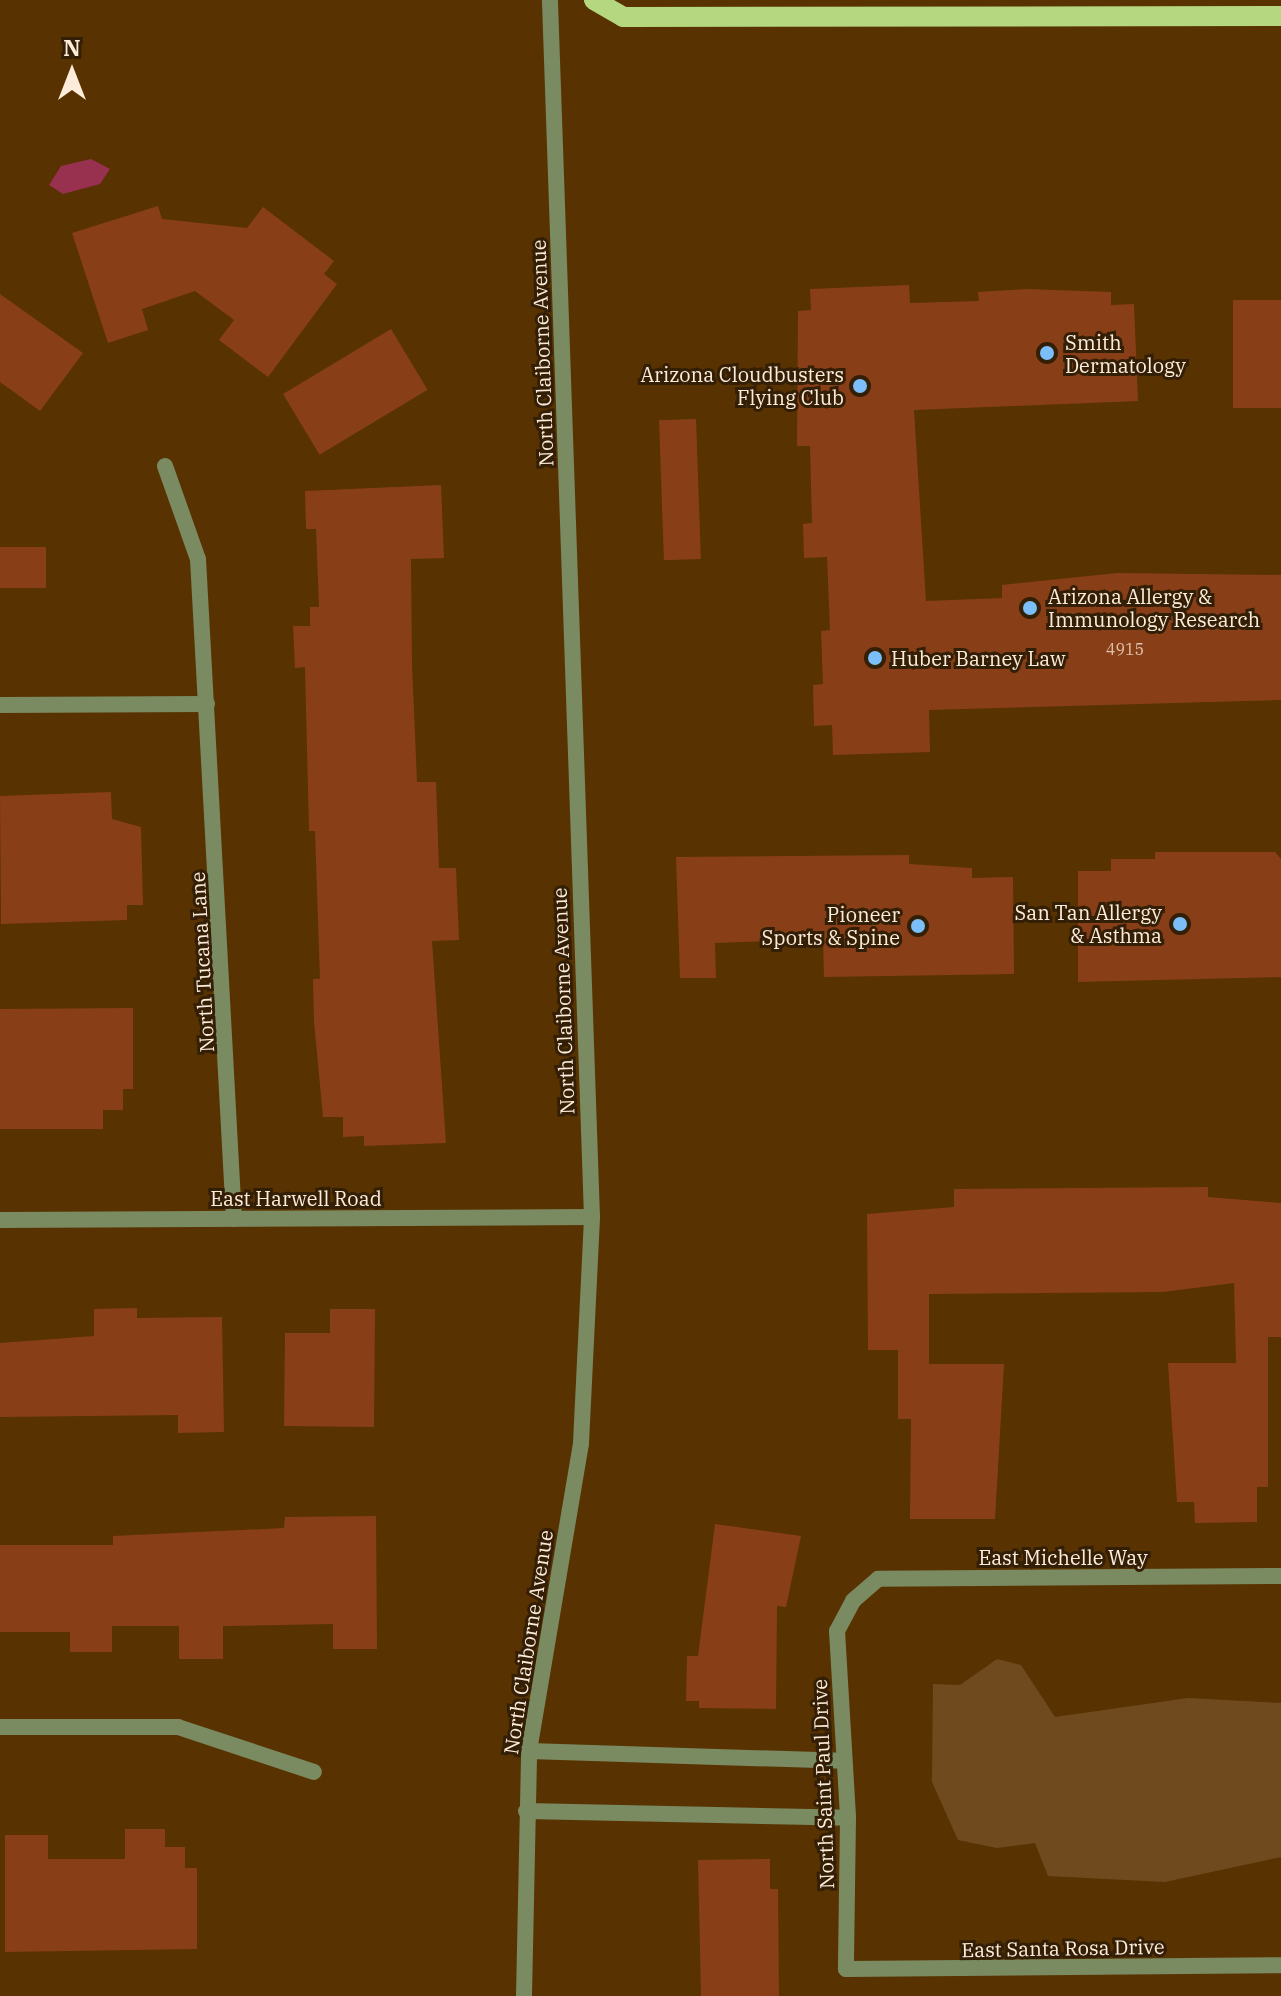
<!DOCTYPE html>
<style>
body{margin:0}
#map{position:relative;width:1281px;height:1996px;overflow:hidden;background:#583201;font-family:"IBM Plex Serif",serif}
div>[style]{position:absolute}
.green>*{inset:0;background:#704a1f}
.water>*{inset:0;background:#98304f}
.building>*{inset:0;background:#883f17;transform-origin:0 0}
.minor>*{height:16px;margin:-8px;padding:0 8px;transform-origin:8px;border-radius:8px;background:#7a8a61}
.primary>*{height:20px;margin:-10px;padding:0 10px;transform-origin:10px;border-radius:10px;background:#b5d780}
.dots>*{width:22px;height:22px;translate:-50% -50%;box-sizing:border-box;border:4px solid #331e06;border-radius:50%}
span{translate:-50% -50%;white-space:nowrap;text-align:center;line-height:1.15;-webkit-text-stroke:6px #331e06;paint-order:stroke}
.number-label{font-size:16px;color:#e0c1aa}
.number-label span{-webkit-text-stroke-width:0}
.poi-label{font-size:20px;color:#feecdb}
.left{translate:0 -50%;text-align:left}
.right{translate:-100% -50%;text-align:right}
.street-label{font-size:20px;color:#feecdb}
.north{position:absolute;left:32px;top:32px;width:80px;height:80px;-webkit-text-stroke:6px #331e06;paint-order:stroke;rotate:0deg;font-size:22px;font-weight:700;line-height:32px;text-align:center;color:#feecdb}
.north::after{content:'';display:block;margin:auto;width:28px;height:36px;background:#feecdb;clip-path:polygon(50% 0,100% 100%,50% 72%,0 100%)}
</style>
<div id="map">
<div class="green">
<div style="clip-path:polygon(997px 1659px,1021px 1665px,1055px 1717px,1188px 1698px,1281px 1703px,1281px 1857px,1165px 1882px,1048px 1876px,1035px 1843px,997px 1848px,958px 1840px,932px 1782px,933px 1684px,960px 1685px)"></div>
</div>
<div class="water">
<div style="clip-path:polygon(91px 159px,110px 169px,100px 184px,63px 194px,49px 185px,61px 166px)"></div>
</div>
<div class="building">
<div style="clip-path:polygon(158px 206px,162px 219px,247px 228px,263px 207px,334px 261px,324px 274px,337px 284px,268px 377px,219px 340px,234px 320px,195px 291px,142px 309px,148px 330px,108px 343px,72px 233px)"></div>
<div style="clip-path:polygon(909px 285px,910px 303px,979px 301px,978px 292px,1026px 289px,1111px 292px,1111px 305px,1134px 304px,1138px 401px,914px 410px,926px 601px,1002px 598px,1002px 585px,1117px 573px,1281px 575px,1281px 700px,929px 710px,930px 752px,833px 755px,832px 725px,814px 726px,813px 685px,823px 684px,821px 631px,830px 630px,827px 557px,804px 558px,803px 524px,812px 523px,810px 446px,797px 446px,798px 311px,811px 310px,810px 289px)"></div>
<div style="clip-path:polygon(0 294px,83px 353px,40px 411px,0 382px)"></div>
<div style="left:1281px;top:300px;width:108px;height:48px;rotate:90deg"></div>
<div style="left:391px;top:329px;width:71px;height:126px;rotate:59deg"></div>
<div style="left:696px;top:419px;width:140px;height:37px;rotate:88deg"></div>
<div style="clip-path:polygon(441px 485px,444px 558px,411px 559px,412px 664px,417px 782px,436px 782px,439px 868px,456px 868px,459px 940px,432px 941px,446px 1143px,364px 1146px,364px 1136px,343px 1137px,343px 1117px,323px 1117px,314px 1021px,313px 979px,320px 979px,315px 831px,309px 831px,305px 667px,295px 668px,293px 626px,310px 626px,310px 607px,319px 607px,316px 529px,306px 529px,305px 491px)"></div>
<div style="left:46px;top:547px;width:41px;height:46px;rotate:90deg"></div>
<div style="clip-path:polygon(111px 792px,112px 819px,141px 827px,143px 905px,127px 905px,127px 920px,1px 924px,0 796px)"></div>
<div style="clip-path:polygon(1155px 852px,1275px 852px,1281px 859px,1281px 977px,1078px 982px,1078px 871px,1111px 871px,1111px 859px,1155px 859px)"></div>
<div style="clip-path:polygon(909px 855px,909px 864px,972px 868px,972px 878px,1013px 877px,1014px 974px,824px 977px,823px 939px,715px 943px,716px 978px,680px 978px,676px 857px)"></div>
<div style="clip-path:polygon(133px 1008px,133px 1089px,123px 1089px,123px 1110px,103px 1110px,103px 1129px,0 1129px,0 1009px)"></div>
<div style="clip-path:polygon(1208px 1187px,1208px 1197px,1281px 1203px,1281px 1337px,1268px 1337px,1268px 1487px,1257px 1487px,1257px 1522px,1195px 1523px,1194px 1502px,1177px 1502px,1168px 1363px,1236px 1363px,1234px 1283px,1163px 1292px,929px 1294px,929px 1364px,1004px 1364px,995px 1519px,910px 1519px,911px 1419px,898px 1419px,898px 1350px,868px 1350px,867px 1214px,954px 1207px,954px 1189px)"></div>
<div style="clip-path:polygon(137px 1308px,137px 1318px,222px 1317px,224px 1432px,178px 1433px,178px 1415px,0 1417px,0 1343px,94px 1336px,94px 1309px)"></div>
<div style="clip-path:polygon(330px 1309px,375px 1309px,374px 1427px,284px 1426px,285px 1333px,330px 1333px)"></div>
<div style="clip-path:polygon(376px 1516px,377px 1649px,333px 1649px,333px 1624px,223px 1626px,223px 1659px,179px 1659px,179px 1626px,112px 1626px,112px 1652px,70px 1652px,70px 1632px,0 1632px,0 1545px,113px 1545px,113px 1536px,284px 1528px,285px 1517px)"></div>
<div style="clip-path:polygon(715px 1524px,801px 1536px,786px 1607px,777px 1606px,776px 1709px,699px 1708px,699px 1701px,686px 1701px,687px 1656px,698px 1656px)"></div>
<div style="clip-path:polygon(125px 1829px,165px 1829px,165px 1847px,185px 1847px,185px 1868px,197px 1868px,197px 1949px,5px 1952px,5px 1835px,48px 1835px,48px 1859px,125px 1859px)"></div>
<div style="clip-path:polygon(770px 1859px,770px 1889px,778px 1889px,779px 1996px,701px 1996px,698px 1860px)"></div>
</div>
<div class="minor">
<div style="left:165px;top:466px;width:99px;rotate:70.5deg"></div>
<div style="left:198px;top:559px;width:661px;rotate:86.88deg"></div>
<div style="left:0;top:705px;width:207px;rotate:-0.3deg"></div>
<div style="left:0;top:1220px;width:592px;rotate:-0.29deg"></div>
<div style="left:1281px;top:1576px;width:403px;rotate:179.6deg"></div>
<div style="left:878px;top:1579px;width:33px;rotate:139deg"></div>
<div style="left:853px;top:1601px;width:34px;rotate:118deg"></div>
<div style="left:837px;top:1631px;width:187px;rotate:86.6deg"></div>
<div style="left:848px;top:1818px;width:151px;rotate:90.8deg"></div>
<div style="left:846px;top:1969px;width:435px;rotate:-0.5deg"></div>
<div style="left:0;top:1727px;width:178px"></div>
<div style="left:178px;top:1727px;width:143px;rotate:18.3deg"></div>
<div style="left:529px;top:1751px;width:314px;rotate:1.8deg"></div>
<div style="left:526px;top:1811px;width:322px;rotate:1.2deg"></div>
<div style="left:524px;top:1996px;width:245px;rotate:-88.8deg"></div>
<div style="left:529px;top:1751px;width:312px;rotate:-80.4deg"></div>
<div style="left:581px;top:1443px;width:226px;rotate:-87.2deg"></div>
<div style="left:592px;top:1217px;width:1218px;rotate:-91.98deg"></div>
</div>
<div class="primary">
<div style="left:594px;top:0;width:34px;rotate:30deg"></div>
<div style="left:623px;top:17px;width:658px;rotate:-0.09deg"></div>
</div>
<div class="dots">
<div style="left:1047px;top:353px;background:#7bbef9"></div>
<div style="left:860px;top:386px;background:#7bbef9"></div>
<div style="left:1030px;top:608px;background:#7bbef9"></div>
<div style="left:875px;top:658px;background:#7bbef9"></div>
<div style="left:1180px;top:924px;background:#7bbef9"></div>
<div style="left:918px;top:926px;background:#7bbef9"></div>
</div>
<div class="number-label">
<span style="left:1125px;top:649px">4915</span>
</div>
<div class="poi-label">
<span class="left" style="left:1065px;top:354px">Smith<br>Dermatology</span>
<span class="right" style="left:844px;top:386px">Arizona Cloudbusters<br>Flying Club</span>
<span class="left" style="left:1048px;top:608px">Arizona Allergy &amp;<br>Immunology Research</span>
<span class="left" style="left:891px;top:658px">Huber Barney Law</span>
<span class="right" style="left:1162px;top:924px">San Tan Allergy<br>&amp; Asthma</span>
<span class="right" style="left:900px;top:926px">Pioneer<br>Sports &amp; Spine</span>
</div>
<div class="street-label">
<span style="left:542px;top:353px;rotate:-92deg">North Claiborne Avenue</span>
<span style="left:202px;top:962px;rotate:-93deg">North Tucana Lane</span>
<span style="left:563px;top:1001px;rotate:-92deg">North Claiborne Avenue</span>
<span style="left:296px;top:1198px">East Harwell Road</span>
<span style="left:1063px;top:1557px">East Michelle Way</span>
<span style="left:528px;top:1642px;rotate:-81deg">North Claiborne Avenue</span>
<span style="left:823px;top:1784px;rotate:-92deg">North Saint Paul Drive</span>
<span style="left:1063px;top:1948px;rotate:-1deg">East Santa Rosa Drive</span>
</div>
<div class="north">N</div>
</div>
